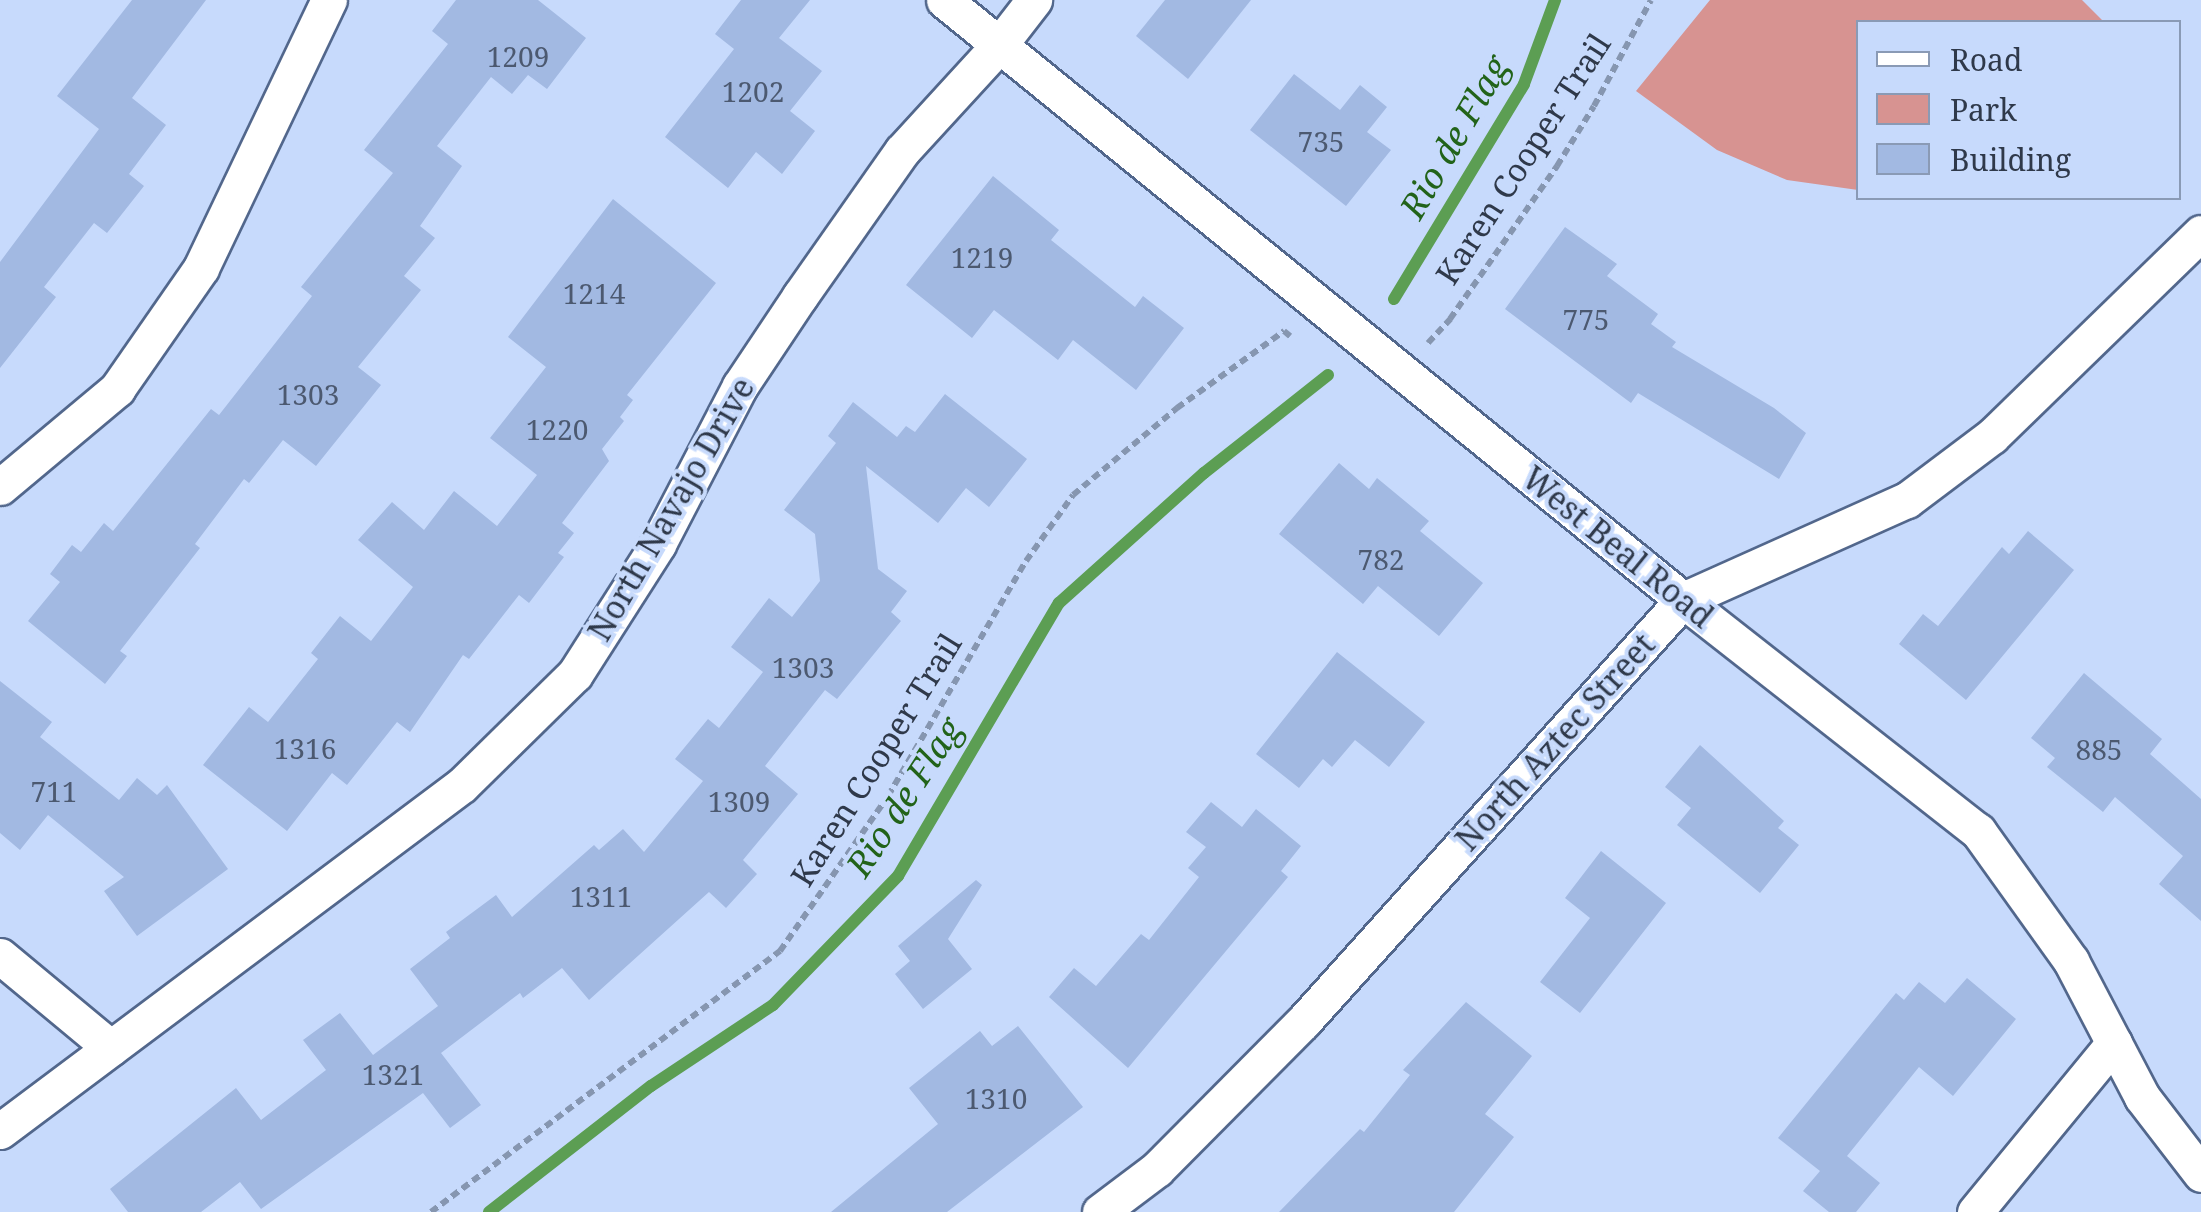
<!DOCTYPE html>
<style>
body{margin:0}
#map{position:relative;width:2201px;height:1212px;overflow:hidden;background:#c7dafc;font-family:"Noto Serif",serif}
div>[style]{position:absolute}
.green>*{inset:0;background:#d79391}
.stream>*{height:12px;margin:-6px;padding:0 6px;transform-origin:6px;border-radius:6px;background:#5c9e53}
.building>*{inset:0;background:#a2b9e2}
.path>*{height:6px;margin-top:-3px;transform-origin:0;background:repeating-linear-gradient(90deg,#8696b0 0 8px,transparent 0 13px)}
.roads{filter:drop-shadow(2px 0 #52678c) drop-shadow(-2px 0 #52678c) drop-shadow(0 2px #52678c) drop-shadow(0 -2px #52678c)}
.street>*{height:35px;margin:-17.5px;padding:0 17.5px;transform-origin:17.5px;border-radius:17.5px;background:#fff}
span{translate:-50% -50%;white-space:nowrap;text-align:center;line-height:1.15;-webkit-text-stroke:8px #c7dafc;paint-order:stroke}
.number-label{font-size:28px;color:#4c5970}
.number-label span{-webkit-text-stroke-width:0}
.street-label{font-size:32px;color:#2f394a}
.water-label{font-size:35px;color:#226319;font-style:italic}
.legend{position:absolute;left:1856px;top:20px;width:325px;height:180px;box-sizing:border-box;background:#c7dafc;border:2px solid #8a9ab5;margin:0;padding:12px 18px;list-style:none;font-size:30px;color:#2f394a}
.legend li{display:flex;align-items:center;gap:20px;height:50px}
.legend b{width:50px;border:2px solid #8a9ab5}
</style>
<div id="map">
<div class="green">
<div style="clip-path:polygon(1710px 0,2082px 0,2104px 22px,1858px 22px,1858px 190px,1787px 180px,1717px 150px,1636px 91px)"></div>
</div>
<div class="stream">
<div style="left:1394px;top:299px;width:251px;rotate:-58.8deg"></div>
<div style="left:1524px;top:84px;width:90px;rotate:-69.7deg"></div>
<div style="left:489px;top:1212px;width:205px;rotate:-37.9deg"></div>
<div style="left:651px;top:1086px;width:146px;rotate:-33.6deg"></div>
<div style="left:773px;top:1005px;width:180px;rotate:-45.9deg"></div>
<div style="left:898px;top:876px;width:317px;rotate:-59.5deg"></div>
<div style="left:1059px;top:603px;width:195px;rotate:-41.9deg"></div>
<div style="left:1204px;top:473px;width:158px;rotate:-38.3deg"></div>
</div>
<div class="building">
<div style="clip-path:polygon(132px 0,206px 0,132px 98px,166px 125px,129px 174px,144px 186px,107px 233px,94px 223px,44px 287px,56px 297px,0 368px,0 262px,99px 129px,57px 96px)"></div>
<div style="clip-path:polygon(456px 0,538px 0,586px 38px,547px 89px,528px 75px,512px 94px,491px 77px,437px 146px,462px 166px,420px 226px,435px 238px,404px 276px,421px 290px,358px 367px,381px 385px,316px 466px,283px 440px,249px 483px,244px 479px,195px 544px,200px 548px,120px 651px,127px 656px,105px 684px,28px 621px,60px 582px,50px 574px,72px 545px,81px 552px,104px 523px,113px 531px,211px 409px,219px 415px,312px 296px,301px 287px,393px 173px,364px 150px,448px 44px,432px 31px)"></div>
<div style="clip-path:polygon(741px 0,810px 0,779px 38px,822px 71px,790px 111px,815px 131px,782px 174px,756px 152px,728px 188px,665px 137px,734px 49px,715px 34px)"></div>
<div style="clip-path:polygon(1165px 0,1251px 0,1188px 79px,1136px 36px)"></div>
<div style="clip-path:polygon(1294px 74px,1340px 110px,1360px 85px,1387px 107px,1367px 132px,1391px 150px,1346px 206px,1250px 130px)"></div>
<div style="clip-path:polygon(993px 176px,1059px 230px,1051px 240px,1135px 307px,1143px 296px,1184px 328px,1136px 390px,1073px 340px,1058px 360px,994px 310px,972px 338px,906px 285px)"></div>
<div style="clip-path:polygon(613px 199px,716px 283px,627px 395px,633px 400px,620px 417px,624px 421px,602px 449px,609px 461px,562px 523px,574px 533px,558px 553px,564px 557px,529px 603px,519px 595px,469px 659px,463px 655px,410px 732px,397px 722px,347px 785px,332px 773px,287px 831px,203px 765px,249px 707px,268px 722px,318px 659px,311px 653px,340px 616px,371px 641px,413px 587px,358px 540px,392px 502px,424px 530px,454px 491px,497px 526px,537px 475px,490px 438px,546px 367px,508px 337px)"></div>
<div style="clip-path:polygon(1565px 227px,1617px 264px,1607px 276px,1658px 314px,1651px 324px,1676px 342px,1672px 347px,1774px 408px,1806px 433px,1779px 479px,1638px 393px,1631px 403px,1505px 309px)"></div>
<div style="clip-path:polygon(945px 394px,1027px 459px,989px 507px,966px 488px,938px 523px,866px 466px,878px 569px,907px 591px,891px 612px,901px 621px,837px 699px,825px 690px,765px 766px,798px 794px,743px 860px,757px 874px,726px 908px,709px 892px,589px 1000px,562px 968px,523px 998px,520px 993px,441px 1053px,481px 1105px,450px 1128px,423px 1093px,261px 1209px,240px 1182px,201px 1212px,128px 1212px,110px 1189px,236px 1088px,261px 1120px,326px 1070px,303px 1040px,340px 1013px,373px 1055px,438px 1006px,410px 969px,450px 938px,446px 932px,496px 895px,512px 917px,594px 845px,599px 850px,623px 829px,644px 852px,703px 781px,675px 759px,708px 719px,719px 728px,763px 672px,731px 647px,769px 598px,792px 617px,820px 581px,815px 534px,784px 510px,836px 443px,828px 436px,853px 402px,897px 437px,906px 426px,915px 432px)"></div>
<div style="clip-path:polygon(1339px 463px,1369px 489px,1377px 478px,1429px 521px,1420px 531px,1483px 583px,1439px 636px,1378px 586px,1363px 604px,1279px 534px)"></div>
<div style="clip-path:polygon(2028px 531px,2074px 570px,1966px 700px,1899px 644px,1923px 614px,1938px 626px,2002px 547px,2009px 554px)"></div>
<div style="clip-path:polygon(1337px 652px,1425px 722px,1389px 767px,1355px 740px,1332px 767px,1323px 759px,1299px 788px,1256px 754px)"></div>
<div style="clip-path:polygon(2084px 673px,2162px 739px,2150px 754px,2201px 799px,2201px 921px,2159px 884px,2183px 856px,2115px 797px,2103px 812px,2047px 767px,2055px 758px,2031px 738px)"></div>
<div style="clip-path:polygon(0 681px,52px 722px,40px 737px,119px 800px,137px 778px,157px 795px,167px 785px,228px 869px,137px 936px,104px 891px,124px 877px,48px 815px,20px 850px,0 833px)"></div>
<div style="clip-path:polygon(1700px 745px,1784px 821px,1778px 828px,1799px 845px,1760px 893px,1677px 825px,1691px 808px,1665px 787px)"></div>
<div style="clip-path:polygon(1211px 802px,1242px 827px,1256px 809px,1301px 846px,1281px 871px,1288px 877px,1128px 1068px,1049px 997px,1074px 968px,1096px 986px,1141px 934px,1149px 940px,1199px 877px,1188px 868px,1206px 847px,1186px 832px)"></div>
<div style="clip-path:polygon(1601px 851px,1666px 903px,1580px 1013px,1540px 982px,1590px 918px,1565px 898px)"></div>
<div style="clip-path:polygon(976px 880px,982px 885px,948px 939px,972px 969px,923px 1009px,895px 974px,910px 961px,898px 946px)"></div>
<div style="clip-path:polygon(1967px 978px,2016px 1019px,1953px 1096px,1919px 1067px,1847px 1156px,1880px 1183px,1856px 1212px,1829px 1212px,1803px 1191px,1820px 1171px,1778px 1138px,1896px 993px,1904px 1000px,1919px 982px,1945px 1003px)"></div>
<div style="clip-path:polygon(1466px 1002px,1532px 1056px,1485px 1114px,1514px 1137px,1454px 1212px,1279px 1212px,1360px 1129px,1364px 1132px,1410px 1075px,1403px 1070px)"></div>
<div style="clip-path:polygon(1018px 1026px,1083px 1107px,947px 1212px,831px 1212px,938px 1124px,909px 1088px,980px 1031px,992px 1046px)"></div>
</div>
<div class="path">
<div style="left:1428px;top:343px;width:33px;rotate:-47deg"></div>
<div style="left:1450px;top:319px;width:187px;rotate:-55deg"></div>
<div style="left:1557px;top:166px;width:70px;rotate:-58.3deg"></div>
<div style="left:1594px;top:106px;width:120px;rotate:-61.7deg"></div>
<div style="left:431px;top:1212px;width:436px;rotate:-36.8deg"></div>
<div style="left:780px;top:951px;width:189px;rotate:-55.1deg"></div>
<div style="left:888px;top:796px;width:273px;rotate:-59.6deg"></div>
<div style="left:1026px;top:561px;width:81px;rotate:-54.5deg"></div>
<div style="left:1073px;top:495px;width:136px;rotate:-39.9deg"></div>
<div style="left:1177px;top:408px;width:132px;rotate:-35.7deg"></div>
<div style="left:1284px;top:331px;width:8px;rotate:40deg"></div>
</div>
<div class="roads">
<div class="street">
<div style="left:944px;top:0;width:952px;rotate:39.07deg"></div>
<div style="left:1683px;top:600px;width:375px;rotate:38.1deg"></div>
<div style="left:1978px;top:831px;width:160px;rotate:54.4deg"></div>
<div style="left:2071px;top:961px;width:153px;rotate:62.4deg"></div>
<div style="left:2142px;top:1097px;width:97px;rotate:52.5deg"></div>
<div style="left:0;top:487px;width:153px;rotate:-39.9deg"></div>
<div style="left:117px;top:389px;width:147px;rotate:-55.2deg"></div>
<div style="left:201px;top:268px;width:297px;rotate:-64.5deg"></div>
<div style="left:0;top:956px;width:144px;rotate:39.7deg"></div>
<div style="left:0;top:1131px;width:577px;rotate:-36.83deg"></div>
<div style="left:462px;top:785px;width:158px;rotate:-44.5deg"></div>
<div style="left:575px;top:674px;width:154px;rotate:-57.4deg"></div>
<div style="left:658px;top:544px;width:178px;rotate:-62.6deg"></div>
<div style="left:740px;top:386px;width:108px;rotate:-56.3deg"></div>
<div style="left:800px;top:296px;width:177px;rotate:-54.9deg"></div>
<div style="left:902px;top:151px;width:145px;rotate:-47.5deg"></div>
<div style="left:1000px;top:44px;width:56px;rotate:-52.3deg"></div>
<div style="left:1100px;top:1212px;width:71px;rotate:-37deg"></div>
<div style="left:1157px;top:1169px;width:207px;rotate:-45.2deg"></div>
<div style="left:1303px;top:1022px;width:568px;rotate:-48deg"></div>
<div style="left:1683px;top:600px;width:245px;rotate:-24.1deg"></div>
<div style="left:1907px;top:500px;width:106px;rotate:-37deg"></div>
<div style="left:1992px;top:436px;width:291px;rotate:-44.2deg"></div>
<div style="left:1975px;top:1212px;width:219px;rotate:-50.6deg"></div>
</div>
</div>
<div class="number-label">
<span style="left:518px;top:56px">1209</span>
<span style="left:753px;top:91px">1202</span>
<span style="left:1321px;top:141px">735</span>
<span style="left:982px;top:257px">1219</span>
<span style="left:594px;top:293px">1214</span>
<span style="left:1586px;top:319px">775</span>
<span style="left:308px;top:394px">1303</span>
<span style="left:557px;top:429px">1220</span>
<span style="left:1381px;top:559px">782</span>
<span style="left:803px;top:667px">1303</span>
<span style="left:305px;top:748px">1316</span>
<span style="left:2099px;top:749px">885</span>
<span style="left:54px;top:791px">711</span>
<span style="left:739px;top:801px">1309</span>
<span style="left:601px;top:896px">1311</span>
<span style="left:393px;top:1074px">1321</span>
<span style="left:996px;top:1098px">1310</span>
</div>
<div class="street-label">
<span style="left:1523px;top:159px;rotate:-57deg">Karen Cooper Trail</span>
<span style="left:671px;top:509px;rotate:-60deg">North Navajo Drive</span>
<span style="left:1618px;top:547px;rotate:39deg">West Beal Road</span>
<span style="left:1555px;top:742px;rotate:-48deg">North Aztec Street</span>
<span style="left:876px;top:760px;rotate:-58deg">Karen Cooper Trail</span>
</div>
<div class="water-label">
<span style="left:1454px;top:137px;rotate:-60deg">Rio de Flag</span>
<span style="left:904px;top:797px;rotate:-57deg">Rio de Flag</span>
</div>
<ul class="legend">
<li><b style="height:12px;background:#fff"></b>Road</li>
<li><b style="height:28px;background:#d79391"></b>Park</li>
<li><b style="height:28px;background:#a2b9e2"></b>Building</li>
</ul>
</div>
